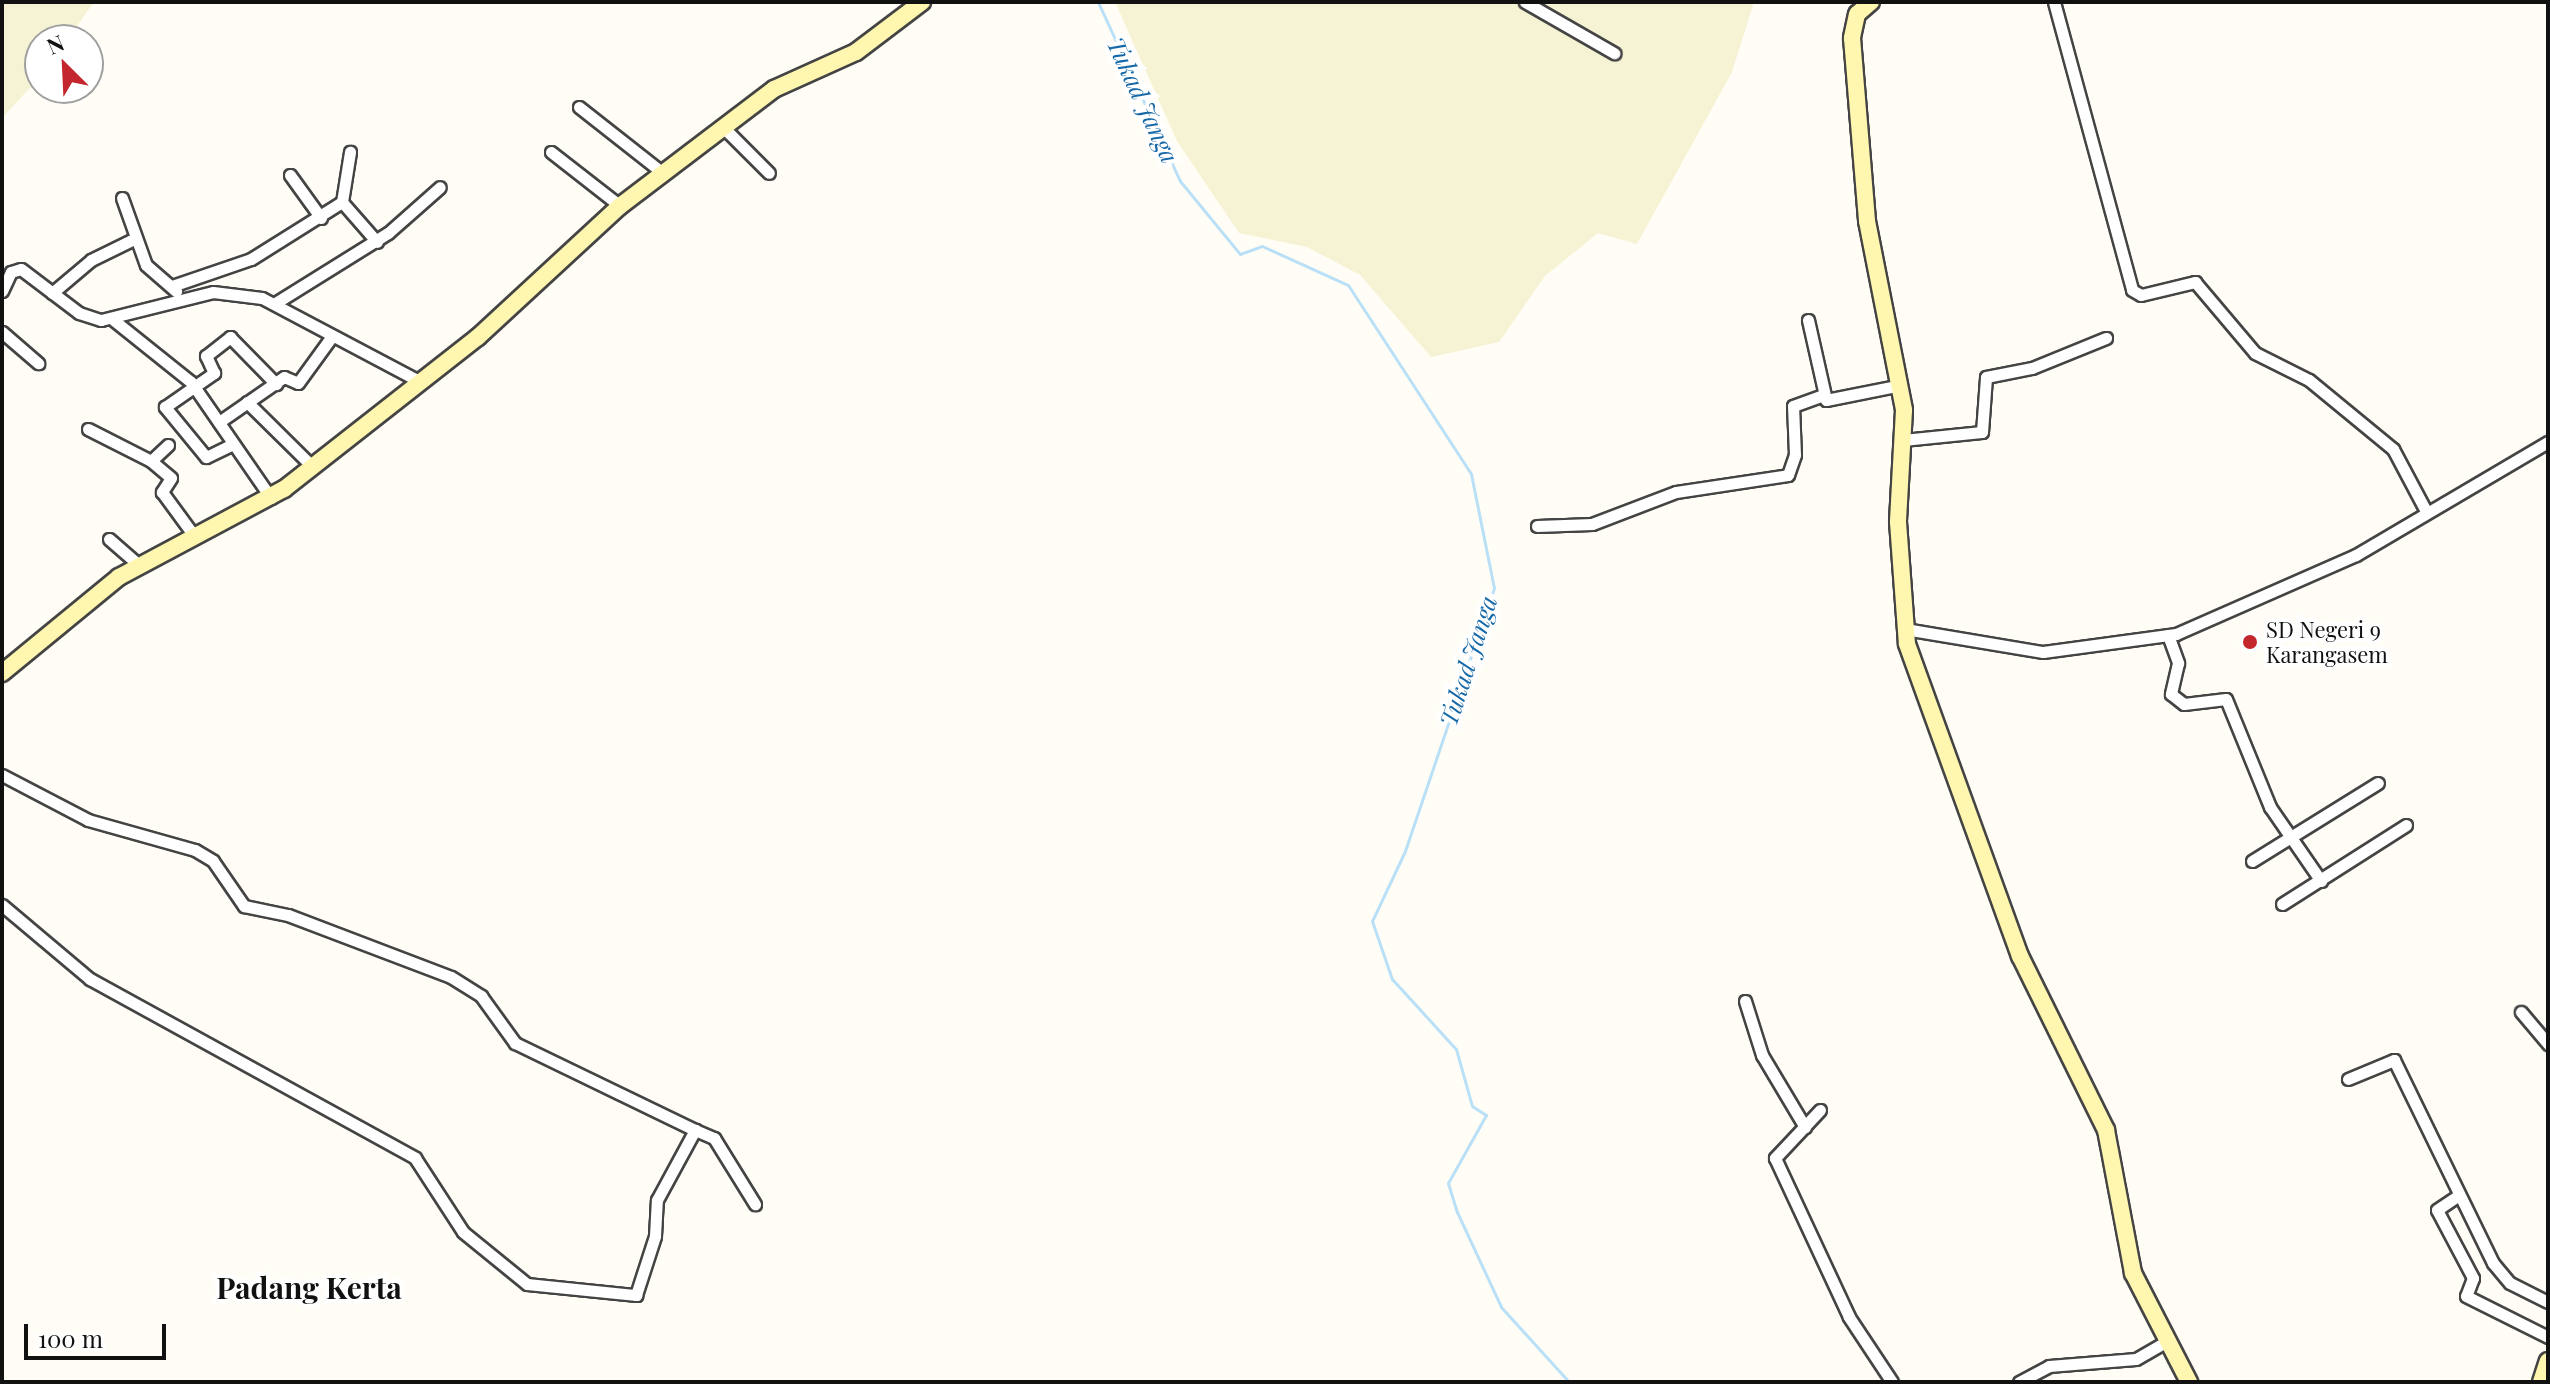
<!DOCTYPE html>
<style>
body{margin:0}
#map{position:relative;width:2550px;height:1384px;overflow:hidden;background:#fffdf5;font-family:"Playfair Display",serif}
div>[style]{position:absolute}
.farmland>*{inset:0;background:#f6f3d4}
.stream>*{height:3px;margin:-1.5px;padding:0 1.5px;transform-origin:1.5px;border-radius:1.5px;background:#b9e0f7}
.roads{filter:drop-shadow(2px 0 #444) drop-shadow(-2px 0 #444) drop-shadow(0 2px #444) drop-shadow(0 -2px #444)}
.street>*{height:11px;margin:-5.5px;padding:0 5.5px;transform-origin:5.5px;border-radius:5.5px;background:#fff}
.secondary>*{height:16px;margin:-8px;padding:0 8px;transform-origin:8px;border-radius:8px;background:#fff6b0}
.dots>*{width:22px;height:22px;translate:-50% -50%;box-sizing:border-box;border:4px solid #fff;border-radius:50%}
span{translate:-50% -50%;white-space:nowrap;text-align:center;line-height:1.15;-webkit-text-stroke:8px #fff;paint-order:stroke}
.poi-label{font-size:22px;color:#111}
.left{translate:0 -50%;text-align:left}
.water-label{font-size:24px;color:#1768a6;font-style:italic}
.district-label{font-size:30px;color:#111;font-weight:700}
.frame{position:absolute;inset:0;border:4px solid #111;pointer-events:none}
.north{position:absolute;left:24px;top:24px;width:80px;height:80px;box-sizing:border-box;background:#fff;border:2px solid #a0a0a0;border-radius:50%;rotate:336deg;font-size:22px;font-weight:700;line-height:32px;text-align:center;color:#111}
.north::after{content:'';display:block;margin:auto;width:28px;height:36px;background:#c4262e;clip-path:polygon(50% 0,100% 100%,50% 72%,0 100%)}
.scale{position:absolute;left:24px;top:1324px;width:142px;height:36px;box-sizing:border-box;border:4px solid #111;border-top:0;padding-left:10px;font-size:24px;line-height:28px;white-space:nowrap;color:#111;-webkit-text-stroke:6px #fff;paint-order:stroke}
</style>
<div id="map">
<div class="farmland">
<div style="clip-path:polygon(2px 2px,94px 2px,67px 40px,40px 40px,40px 77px,2px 118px)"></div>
<div style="clip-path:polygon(1115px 2px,1754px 2px,1732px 72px,1637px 244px,1598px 233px,1545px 276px,1499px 342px,1431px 357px,1360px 275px,1307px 247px,1239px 233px,1177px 141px)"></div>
</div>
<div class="stream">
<div style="left:1098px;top:2px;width:197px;rotate:65.4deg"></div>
<div style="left:1180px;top:181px;width:94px;rotate:50.6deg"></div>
<div style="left:1240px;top:254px;width:23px;rotate:-20deg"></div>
<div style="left:1262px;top:246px;width:94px;rotate:24.4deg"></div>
<div style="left:1348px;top:285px;width:225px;rotate:56.9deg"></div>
<div style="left:1471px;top:474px;width:116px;rotate:78.6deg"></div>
<div style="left:1494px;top:588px;width:278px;rotate:108.7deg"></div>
<div style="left:1405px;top:851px;width:77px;rotate:115.2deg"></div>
<div style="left:1372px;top:921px;width:61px;rotate:71deg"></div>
<div style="left:1392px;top:979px;width:95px;rotate:47.6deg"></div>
<div style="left:1456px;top:1049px;width:59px;rotate:74.3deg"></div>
<div style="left:1472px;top:1106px;width:17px;rotate:33deg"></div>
<div style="left:1486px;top:1115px;width:78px;rotate:119.2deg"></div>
<div style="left:1448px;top:1183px;width:30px;rotate:73deg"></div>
<div style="left:1457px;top:1212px;width:105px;rotate:65.1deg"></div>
<div style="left:1501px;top:1307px;width:101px;rotate:47.8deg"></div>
</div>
<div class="roads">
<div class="street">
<div style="left:1525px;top:2px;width:103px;rotate:29.8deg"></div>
<div style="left:2054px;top:2px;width:298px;rotate:74.8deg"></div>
<div style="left:2132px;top:290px;width:10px;rotate:29deg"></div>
<div style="left:2141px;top:295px;width:56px;rotate:-13.5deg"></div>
<div style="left:2195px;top:282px;width:93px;rotate:49.8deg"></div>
<div style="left:2255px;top:353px;width:60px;rotate:26.6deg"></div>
<div style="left:2309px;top:380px;width:109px;rotate:39.4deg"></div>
<div style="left:2393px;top:449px;width:72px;rotate:62deg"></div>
<div style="left:579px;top:107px;width:108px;rotate:38.2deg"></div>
<div style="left:725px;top:129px;width:62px;rotate:45deg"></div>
<div style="left:551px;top:152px;width:88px;rotate:38deg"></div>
<div style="left:290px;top:175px;width:53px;rotate:54.2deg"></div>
<div style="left:122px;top:198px;width:71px;rotate:70.3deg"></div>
<div style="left:146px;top:265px;width:40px;rotate:41deg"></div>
<div style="left:342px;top:202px;width:51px;rotate:-80.9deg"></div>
<div style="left:172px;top:286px;width:83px;rotate:-18.9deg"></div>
<div style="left:251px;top:259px;width:107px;rotate:-32.1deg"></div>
<div style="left:342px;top:202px;width:53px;rotate:48.8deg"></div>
<div style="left:2px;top:291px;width:21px;rotate:-65deg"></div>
<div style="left:11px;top:272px;width:10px;rotate:-17deg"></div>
<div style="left:21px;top:269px;width:73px;rotate:37.2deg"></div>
<div style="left:79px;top:313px;width:23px;rotate:18deg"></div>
<div style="left:101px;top:320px;width:115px;rotate:-14deg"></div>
<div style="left:213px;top:292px;width:49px;rotate:7deg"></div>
<div style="left:262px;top:298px;width:173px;rotate:27.9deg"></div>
<div style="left:52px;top:293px;width:51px;rotate:-40.2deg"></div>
<div style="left:91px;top:260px;width:50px;rotate:-26.1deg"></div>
<div style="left:277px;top:302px;width:131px;rotate:-31.9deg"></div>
<div style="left:388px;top:233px;width:69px;rotate:-41.5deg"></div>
<div style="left:111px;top:318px;width:102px;rotate:38.7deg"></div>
<div style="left:191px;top:382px;width:141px;rotate:55.4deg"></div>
<div style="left:1808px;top:320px;width:82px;rotate:77.3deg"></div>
<div style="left:1826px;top:400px;width:76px;rotate:-11.3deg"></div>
<div style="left:2px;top:332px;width:48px;rotate:40.7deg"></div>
<div style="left:247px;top:402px;width:93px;rotate:44.6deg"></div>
<div style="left:219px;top:422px;width:79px;rotate:-34.7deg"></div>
<div style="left:284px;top:377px;width:15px;rotate:23deg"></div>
<div style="left:298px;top:383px;width:54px;rotate:-54deg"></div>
<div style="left:88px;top:429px;width:71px;rotate:26.9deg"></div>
<div style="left:1903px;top:440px;width:79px;rotate:-5.8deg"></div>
<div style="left:1982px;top:432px;width:55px;rotate:-85.8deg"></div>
<div style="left:1986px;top:377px;width:47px;rotate:-11.1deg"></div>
<div style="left:2032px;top:368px;width:80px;rotate:-22.1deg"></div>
<div style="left:233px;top:444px;width:30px;rotate:154deg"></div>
<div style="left:206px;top:457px;width:65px;rotate:-129.4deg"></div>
<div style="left:165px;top:407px;width:60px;rotate:-34.8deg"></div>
<div style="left:214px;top:373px;width:19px;rotate:-115deg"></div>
<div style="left:206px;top:356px;width:31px;rotate:-38deg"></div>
<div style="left:230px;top:337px;width:66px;rotate:45.6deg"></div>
<div style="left:168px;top:445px;width:23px;rotate:137deg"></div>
<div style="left:151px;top:461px;width:26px;rotate:40deg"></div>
<div style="left:171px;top:478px;width:17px;rotate:123deg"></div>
<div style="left:162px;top:492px;width:56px;rotate:53.7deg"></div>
<div style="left:1537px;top:526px;width:55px;rotate:-2.1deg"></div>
<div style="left:1592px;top:524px;width:90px;rotate:-20.9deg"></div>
<div style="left:1676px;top:492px;width:113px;rotate:-8.6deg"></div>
<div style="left:1788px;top:475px;width:21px;rotate:-71deg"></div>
<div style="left:1795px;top:455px;width:49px;rotate:-92.3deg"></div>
<div style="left:1793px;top:406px;width:33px;rotate:-20deg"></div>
<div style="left:109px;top:539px;width:41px;rotate:41.1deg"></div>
<div style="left:1905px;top:629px;width:140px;rotate:9.5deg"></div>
<div style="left:2043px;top:652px;width:134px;rotate:-7.7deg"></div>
<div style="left:2176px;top:634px;width:197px;rotate:-23.7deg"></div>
<div style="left:2356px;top:555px;width:223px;rotate:-30.5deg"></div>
<div style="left:2168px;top:635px;width:30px;rotate:70deg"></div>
<div style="left:2178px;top:663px;width:32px;rotate:103deg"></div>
<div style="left:2171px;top:694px;width:16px;rotate:38deg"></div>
<div style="left:2184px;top:704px;width:42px;rotate:-6.8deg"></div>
<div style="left:2226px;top:699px;width:117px;rotate:67.8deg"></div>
<div style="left:2270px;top:807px;width:90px;rotate:55.4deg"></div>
<div style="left:2px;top:775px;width:97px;rotate:27.6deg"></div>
<div style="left:88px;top:820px;width:111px;rotate:15.7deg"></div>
<div style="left:195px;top:850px;width:21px;rotate:31deg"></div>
<div style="left:213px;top:861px;width:55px;rotate:55.4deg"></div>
<div style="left:244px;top:906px;width:45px;rotate:11.6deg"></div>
<div style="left:288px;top:915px;width:174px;rotate:20.8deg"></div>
<div style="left:451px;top:977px;width:36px;rotate:32deg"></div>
<div style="left:481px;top:996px;width:58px;rotate:54.1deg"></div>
<div style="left:515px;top:1043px;width:200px;rotate:25.8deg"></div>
<div style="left:2252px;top:861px;width:148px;rotate:-31.8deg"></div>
<div style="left:2282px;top:904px;width:147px;rotate:-32.5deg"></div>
<div style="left:2px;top:905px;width:115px;rotate:40.1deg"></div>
<div style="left:90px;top:979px;width:371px;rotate:28.8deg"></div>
<div style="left:415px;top:1158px;width:88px;rotate:57deg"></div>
<div style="left:463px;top:1232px;width:82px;rotate:39.1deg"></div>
<div style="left:527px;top:1284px;width:110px;rotate:5.8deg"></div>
<div style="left:636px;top:1295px;width:62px;rotate:-72.1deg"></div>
<div style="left:655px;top:1236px;width:36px;rotate:-87deg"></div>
<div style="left:657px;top:1200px;width:80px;rotate:-61.5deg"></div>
<div style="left:695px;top:1130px;width:21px;rotate:23deg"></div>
<div style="left:714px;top:1138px;width:78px;rotate:58.2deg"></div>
<div style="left:1745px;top:1001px;width:57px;rotate:72.5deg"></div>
<div style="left:1762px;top:1055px;width:84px;rotate:59.2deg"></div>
<div style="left:2521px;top:1012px;width:42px;rotate:49.8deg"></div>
<div style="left:2348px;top:1079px;width:50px;rotate:-22.4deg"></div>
<div style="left:2394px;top:1060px;width:226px;rotate:64deg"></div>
<div style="left:2493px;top:1263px;width:26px;rotate:50deg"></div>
<div style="left:2510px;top:1283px;width:42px;rotate:26.6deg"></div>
<div style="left:1820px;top:1110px;width:66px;rotate:133.2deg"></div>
<div style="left:1775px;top:1158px;width:175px;rotate:65deg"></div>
<div style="left:1849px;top:1317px;width:78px;rotate:56.5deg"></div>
<div style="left:2456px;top:1197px;width:23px;rotate:146deg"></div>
<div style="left:2437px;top:1210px;width:77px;rotate:62.1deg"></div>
<div style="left:2473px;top:1278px;width:19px;rotate:111deg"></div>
<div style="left:2466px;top:1296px;width:92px;rotate:26.6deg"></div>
<div style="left:2019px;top:1382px;width:34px;rotate:-28deg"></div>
<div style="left:2049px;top:1366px;width:87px;rotate:-4.6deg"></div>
<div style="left:2136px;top:1359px;width:38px;rotate:-30deg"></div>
</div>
<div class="secondary">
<div style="left:1871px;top:2px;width:18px;rotate:139deg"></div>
<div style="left:1857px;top:14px;width:25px;rotate:102deg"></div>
<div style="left:1852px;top:38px;width:184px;rotate:85.3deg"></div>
<div style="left:1867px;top:221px;width:193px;rotate:78.9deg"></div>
<div style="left:1904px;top:410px;width:112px;rotate:93.1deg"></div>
<div style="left:1898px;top:522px;width:122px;rotate:85.8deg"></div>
<div style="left:1907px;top:644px;width:332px;rotate:70.1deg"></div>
<div style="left:2020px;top:956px;width:194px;rotate:63.7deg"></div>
<div style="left:2106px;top:1130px;width:146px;rotate:79.3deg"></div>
<div style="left:2133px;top:1273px;width:123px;rotate:62.8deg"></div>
<div style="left:2px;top:673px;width:151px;rotate:-39.4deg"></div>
<div style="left:119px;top:577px;width:187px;rotate:-28.1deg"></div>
<div style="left:284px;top:489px;width:246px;rotate:-38.1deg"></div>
<div style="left:478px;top:337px;width:193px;rotate:-42.7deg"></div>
<div style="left:620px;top:206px;width:193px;rotate:-37.2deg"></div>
<div style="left:774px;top:89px;width:90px;rotate:-24.3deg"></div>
<div style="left:856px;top:52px;width:83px;rotate:-37.1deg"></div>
<div style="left:2541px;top:1382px;width:22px;rotate:-72deg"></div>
</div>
</div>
<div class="dots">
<div style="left:2250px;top:642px;background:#c4262e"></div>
</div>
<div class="poi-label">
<span class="left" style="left:2266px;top:642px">SD Negeri 9<br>Karangasem</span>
</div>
<div class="water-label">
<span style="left:1143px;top:100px;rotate:65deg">Tukad Janga</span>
<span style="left:1468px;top:661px;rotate:-72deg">Tukad Janga</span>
</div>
<div class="district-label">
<span style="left:309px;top:1287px">Padang Kerta</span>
</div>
<div class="frame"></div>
<div class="north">N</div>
<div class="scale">100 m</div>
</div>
